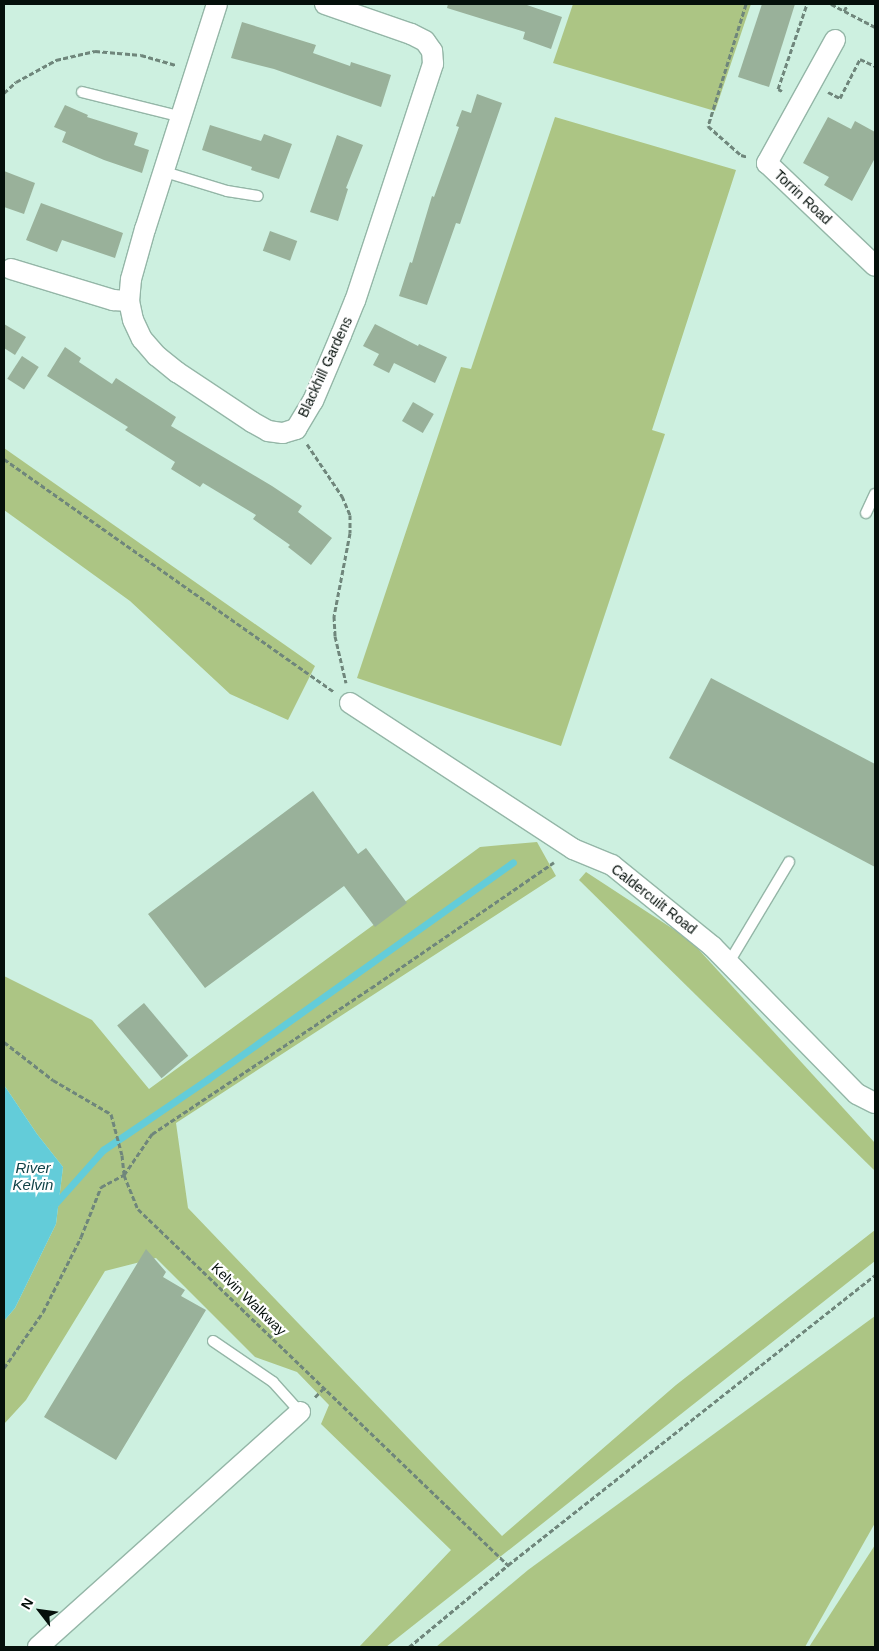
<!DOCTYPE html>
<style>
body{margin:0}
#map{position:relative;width:879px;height:1651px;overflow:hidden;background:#cdf0e0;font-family:Arial,sans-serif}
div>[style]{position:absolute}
.green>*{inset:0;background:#acc584}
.water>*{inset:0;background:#63ccd9}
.stream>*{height:7px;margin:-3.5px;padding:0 3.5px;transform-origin:3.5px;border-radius:3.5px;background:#63ccd9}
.building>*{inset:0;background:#99b19a;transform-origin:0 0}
.path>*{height:3px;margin-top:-1.5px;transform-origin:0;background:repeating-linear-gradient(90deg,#6f867b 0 5px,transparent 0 7.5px)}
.roads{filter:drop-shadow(1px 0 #94b6a7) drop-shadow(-1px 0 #94b6a7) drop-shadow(0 1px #94b6a7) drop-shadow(0 -1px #94b6a7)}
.lane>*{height:10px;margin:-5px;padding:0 5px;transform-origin:5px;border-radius:5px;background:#fff}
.street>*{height:20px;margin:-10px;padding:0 10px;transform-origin:10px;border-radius:10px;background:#fff}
span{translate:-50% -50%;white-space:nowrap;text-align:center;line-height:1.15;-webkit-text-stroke:4.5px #fff;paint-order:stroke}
.street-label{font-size:14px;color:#05100b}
.water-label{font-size:15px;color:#124348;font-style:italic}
.frame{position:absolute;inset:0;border:5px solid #05100b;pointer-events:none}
.north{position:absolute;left:15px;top:1586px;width:50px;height:50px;-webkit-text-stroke:4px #fff;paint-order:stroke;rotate:300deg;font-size:14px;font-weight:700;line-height:20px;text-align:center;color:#05100b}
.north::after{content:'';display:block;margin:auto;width:18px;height:22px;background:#05100b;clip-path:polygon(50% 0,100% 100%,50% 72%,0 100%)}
</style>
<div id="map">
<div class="green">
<div style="clip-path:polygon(573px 4px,751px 4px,715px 111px,553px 63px)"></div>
<div style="clip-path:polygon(555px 117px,736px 170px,652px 430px,665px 434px,561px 746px,357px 678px,461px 367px,471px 369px)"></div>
<div style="clip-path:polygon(4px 448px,315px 666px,288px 720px,230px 694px,130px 601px,4px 510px)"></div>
<div style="clip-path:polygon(537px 842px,556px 876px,176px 1123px,188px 1208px,502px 1536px,676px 1385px,875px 1230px,875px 1261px,386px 1647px,359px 1647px,451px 1550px,321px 1424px,329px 1405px,297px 1372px,255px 1357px,156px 1258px,105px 1271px,26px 1400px,4px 1424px,4px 1321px,15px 1308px,56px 1224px,63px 1167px,37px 1134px,4px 1085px,4px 976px,92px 1020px,149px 1089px,480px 847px)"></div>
<div style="clip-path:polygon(586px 872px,690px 940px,875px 1143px,875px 1171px,579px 880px)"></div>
<div style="clip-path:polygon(875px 1316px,875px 1523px,805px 1647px,436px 1647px,528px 1570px)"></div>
<div style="clip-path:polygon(875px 1545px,875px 1647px,809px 1647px)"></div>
</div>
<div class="water">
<div style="clip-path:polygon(4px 1085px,37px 1134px,63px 1167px,56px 1224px,15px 1308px,4px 1321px)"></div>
</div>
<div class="stream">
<div style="left:54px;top:1205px;width:74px;rotate:-48.3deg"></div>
<div style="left:103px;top:1150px;width:127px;rotate:-34.1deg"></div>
<div style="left:208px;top:1079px;width:374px;rotate:-35.4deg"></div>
</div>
<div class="building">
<div style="clip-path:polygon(448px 4px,524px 4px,562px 17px,551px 49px,523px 39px,525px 32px,447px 8px)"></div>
<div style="clip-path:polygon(762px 4px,795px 4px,769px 87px,738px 77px)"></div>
<div style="clip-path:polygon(242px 22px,316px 45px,313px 53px,350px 66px,351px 62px,391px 75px,381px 107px,274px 69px,231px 58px)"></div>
<div style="clip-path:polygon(477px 94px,502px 103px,460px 224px,456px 223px,427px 305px,399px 296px,410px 262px,412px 263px,432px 196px,434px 197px,459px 127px,456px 126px,462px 110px,471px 113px)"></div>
<div style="clip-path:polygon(65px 105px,88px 115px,87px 117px,138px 133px,134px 145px,149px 150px,142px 173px,104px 160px,62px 142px,66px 132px,54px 127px)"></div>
<div style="clip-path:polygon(828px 117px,851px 129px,855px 121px,875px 132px,875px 158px,852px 201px,824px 185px,829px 177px,803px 163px)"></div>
<div style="clip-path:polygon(210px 125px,261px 141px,264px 134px,292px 144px,279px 179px,251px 170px,252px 167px,202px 150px)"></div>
<div style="clip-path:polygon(337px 135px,363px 145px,346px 188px,348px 189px,338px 221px,310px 212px)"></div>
<div style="clip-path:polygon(4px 171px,35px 183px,24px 214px,4px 207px)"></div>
<div style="clip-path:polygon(41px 203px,123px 233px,115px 258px,62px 240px,57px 252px,26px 240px)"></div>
<div style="left:270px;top:231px;width:29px;height:21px;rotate:20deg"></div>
<div style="clip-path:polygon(4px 324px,26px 337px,15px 355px,4px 348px)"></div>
<div style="clip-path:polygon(375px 324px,418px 346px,419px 344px,447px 357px,435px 383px,394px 363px,389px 373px,373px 365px,379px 354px,363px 346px)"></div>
<div style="clip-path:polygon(65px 347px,81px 358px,79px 362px,112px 384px,116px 378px,176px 417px,171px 426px,272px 486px,302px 506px,298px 512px,332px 538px,311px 565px,288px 547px,290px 545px,253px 519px,256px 515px,203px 483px,200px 487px,171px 469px,175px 462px,125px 430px,128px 427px,47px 376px)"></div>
<div style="left:22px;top:356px;width:20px;height:27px;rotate:33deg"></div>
<div style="left:413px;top:402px;width:24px;height:22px;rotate:30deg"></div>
<div style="clip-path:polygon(711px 678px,875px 764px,875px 867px,669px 758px)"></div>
<div style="clip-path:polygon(313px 791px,358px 854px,366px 848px,407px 903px,375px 927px,344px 886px,205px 988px,148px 914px)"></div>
<div style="left:144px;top:1003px;width:69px;height:35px;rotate:50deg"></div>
<div style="clip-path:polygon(146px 1249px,166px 1272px,163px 1277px,185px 1290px,181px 1296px,206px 1310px,116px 1460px,44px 1417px)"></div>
</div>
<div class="path">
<div style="left:746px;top:4px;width:128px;rotate:107.3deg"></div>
<div style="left:708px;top:126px;width:44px;rotate:41.3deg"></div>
<div style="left:741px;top:155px;width:7px;rotate:16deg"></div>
<div style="left:831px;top:4px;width:50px;rotate:27.6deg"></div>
<div style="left:844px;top:11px;width:8px;rotate:-60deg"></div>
<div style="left:782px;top:91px;width:4px;rotate:-153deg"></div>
<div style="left:778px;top:89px;width:90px;rotate:-71.2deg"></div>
<div style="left:828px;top:92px;width:13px;rotate:27deg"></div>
<div style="left:840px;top:98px;width:44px;rotate:-62.9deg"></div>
<div style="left:860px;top:59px;width:17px;rotate:25deg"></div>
<div style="left:4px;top:93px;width:16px;rotate:-43deg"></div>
<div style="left:16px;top:82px;width:46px;rotate:-28.8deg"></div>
<div style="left:56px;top:60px;width:40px;rotate:-13deg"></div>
<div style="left:95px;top:51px;width:46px;rotate:5deg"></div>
<div style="left:141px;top:55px;width:37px;rotate:16deg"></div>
<div style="left:307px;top:444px;width:63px;rotate:56.1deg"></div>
<div style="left:342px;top:496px;width:21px;rotate:67deg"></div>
<div style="left:350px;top:515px;width:18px;rotate:90deg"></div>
<div style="left:350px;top:533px;width:85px;rotate:100.9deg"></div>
<div style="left:334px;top:616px;width:20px;rotate:87deg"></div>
<div style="left:335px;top:636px;width:48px;rotate:76.8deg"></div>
<div style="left:4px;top:459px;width:404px;rotate:35.2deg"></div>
<div style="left:4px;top:1042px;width:62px;rotate:37.8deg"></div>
<div style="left:53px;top:1080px;width:67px;rotate:30.4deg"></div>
<div style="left:111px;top:1114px;width:42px;rotate:75deg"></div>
<div style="left:122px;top:1155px;width:20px;rotate:84deg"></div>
<div style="left:124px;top:1175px;width:37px;rotate:68deg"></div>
<div style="left:138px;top:1209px;width:513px;rotate:43.9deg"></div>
<div style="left:4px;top:1368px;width:68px;rotate:-55.1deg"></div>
<div style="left:43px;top:1312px;width:84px;rotate:-63.1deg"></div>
<div style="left:81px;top:1237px;width:54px;rotate:-68.2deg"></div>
<div style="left:101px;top:1187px;width:26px;rotate:-28deg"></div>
<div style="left:124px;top:1175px;width:50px;rotate:-55.7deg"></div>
<div style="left:152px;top:1134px;width:263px;rotate:-33.7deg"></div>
<div style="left:371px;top:988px;width:222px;rotate:-34.5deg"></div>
<div style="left:315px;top:1397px;width:13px;rotate:-45deg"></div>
<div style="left:409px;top:1647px;width:129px;rotate:-39.6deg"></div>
<div style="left:508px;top:1565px;width:468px;rotate:-38.3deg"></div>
</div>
<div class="roads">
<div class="lane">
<div style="left:82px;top:92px;width:103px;rotate:14deg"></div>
<div style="left:165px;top:172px;width:65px;rotate:17deg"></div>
<div style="left:227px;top:191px;width:31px;rotate:9deg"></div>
<div style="left:866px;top:513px;width:21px;rotate:-65deg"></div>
<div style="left:728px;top:964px;width:119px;rotate:-59.1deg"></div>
<div style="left:213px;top:1341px;width:73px;rotate:34.3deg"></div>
<div style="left:273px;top:1382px;width:40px;rotate:48deg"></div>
</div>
<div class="street">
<div style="left:217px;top:4px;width:236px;rotate:107.7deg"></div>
<div style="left:145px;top:229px;width:52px;rotate:105.6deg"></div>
<div style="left:131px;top:279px;width:22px;rotate:95deg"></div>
<div style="left:129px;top:301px;width:19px;rotate:78deg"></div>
<div style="left:133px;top:320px;width:21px;rotate:65deg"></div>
<div style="left:142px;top:339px;width:23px;rotate:49deg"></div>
<div style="left:157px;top:356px;width:26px;rotate:39deg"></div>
<div style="left:177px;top:372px;width:90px;rotate:33.7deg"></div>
<div style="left:252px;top:422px;width:18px;rotate:29deg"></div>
<div style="left:268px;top:431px;width:15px;rotate:8deg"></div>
<div style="left:283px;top:433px;width:14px;rotate:-17deg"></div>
<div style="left:296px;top:429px;width:33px;rotate:-59deg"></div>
<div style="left:313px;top:401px;width:72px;rotate:-67deg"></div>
<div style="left:341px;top:335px;width:37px;rotate:-68deg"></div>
<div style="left:355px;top:301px;width:250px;rotate:-71.8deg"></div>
<div style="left:433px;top:64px;width:13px;rotate:-94deg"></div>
<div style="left:432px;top:51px;width:12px;rotate:-125deg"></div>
<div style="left:425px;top:41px;width:16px;rotate:-153deg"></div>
<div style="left:411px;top:34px;width:91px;rotate:-160.8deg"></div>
<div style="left:835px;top:40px;width:141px;rotate:118.9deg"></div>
<div style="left:767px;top:163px;width:149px;rotate:43.6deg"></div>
<div style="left:11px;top:269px;width:107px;rotate:16.9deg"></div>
<div style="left:113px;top:300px;width:16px;rotate:4deg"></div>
<div style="left:350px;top:703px;width:267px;rotate:33.2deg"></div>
<div style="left:573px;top:849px;width:42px;rotate:22.3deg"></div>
<div style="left:612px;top:865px;width:129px;rotate:39deg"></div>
<div style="left:712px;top:946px;width:207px;rotate:45.6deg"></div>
<div style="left:857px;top:1094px;width:20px;rotate:27deg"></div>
<div style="left:38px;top:1647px;width:352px;rotate:-41.9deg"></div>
</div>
</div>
<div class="street-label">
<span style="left:803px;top:197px;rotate:43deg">Torrin Road</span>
<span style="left:325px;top:367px;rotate:-65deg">Blackhill Gardens</span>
<span style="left:654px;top:899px;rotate:38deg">Caldercuilt Road</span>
<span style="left:249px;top:1299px;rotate:44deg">Kelvin Walkway</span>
</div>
<div class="water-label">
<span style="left:33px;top:1176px">River<br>Kelvin</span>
</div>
<div class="frame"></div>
<div class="north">N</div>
</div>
